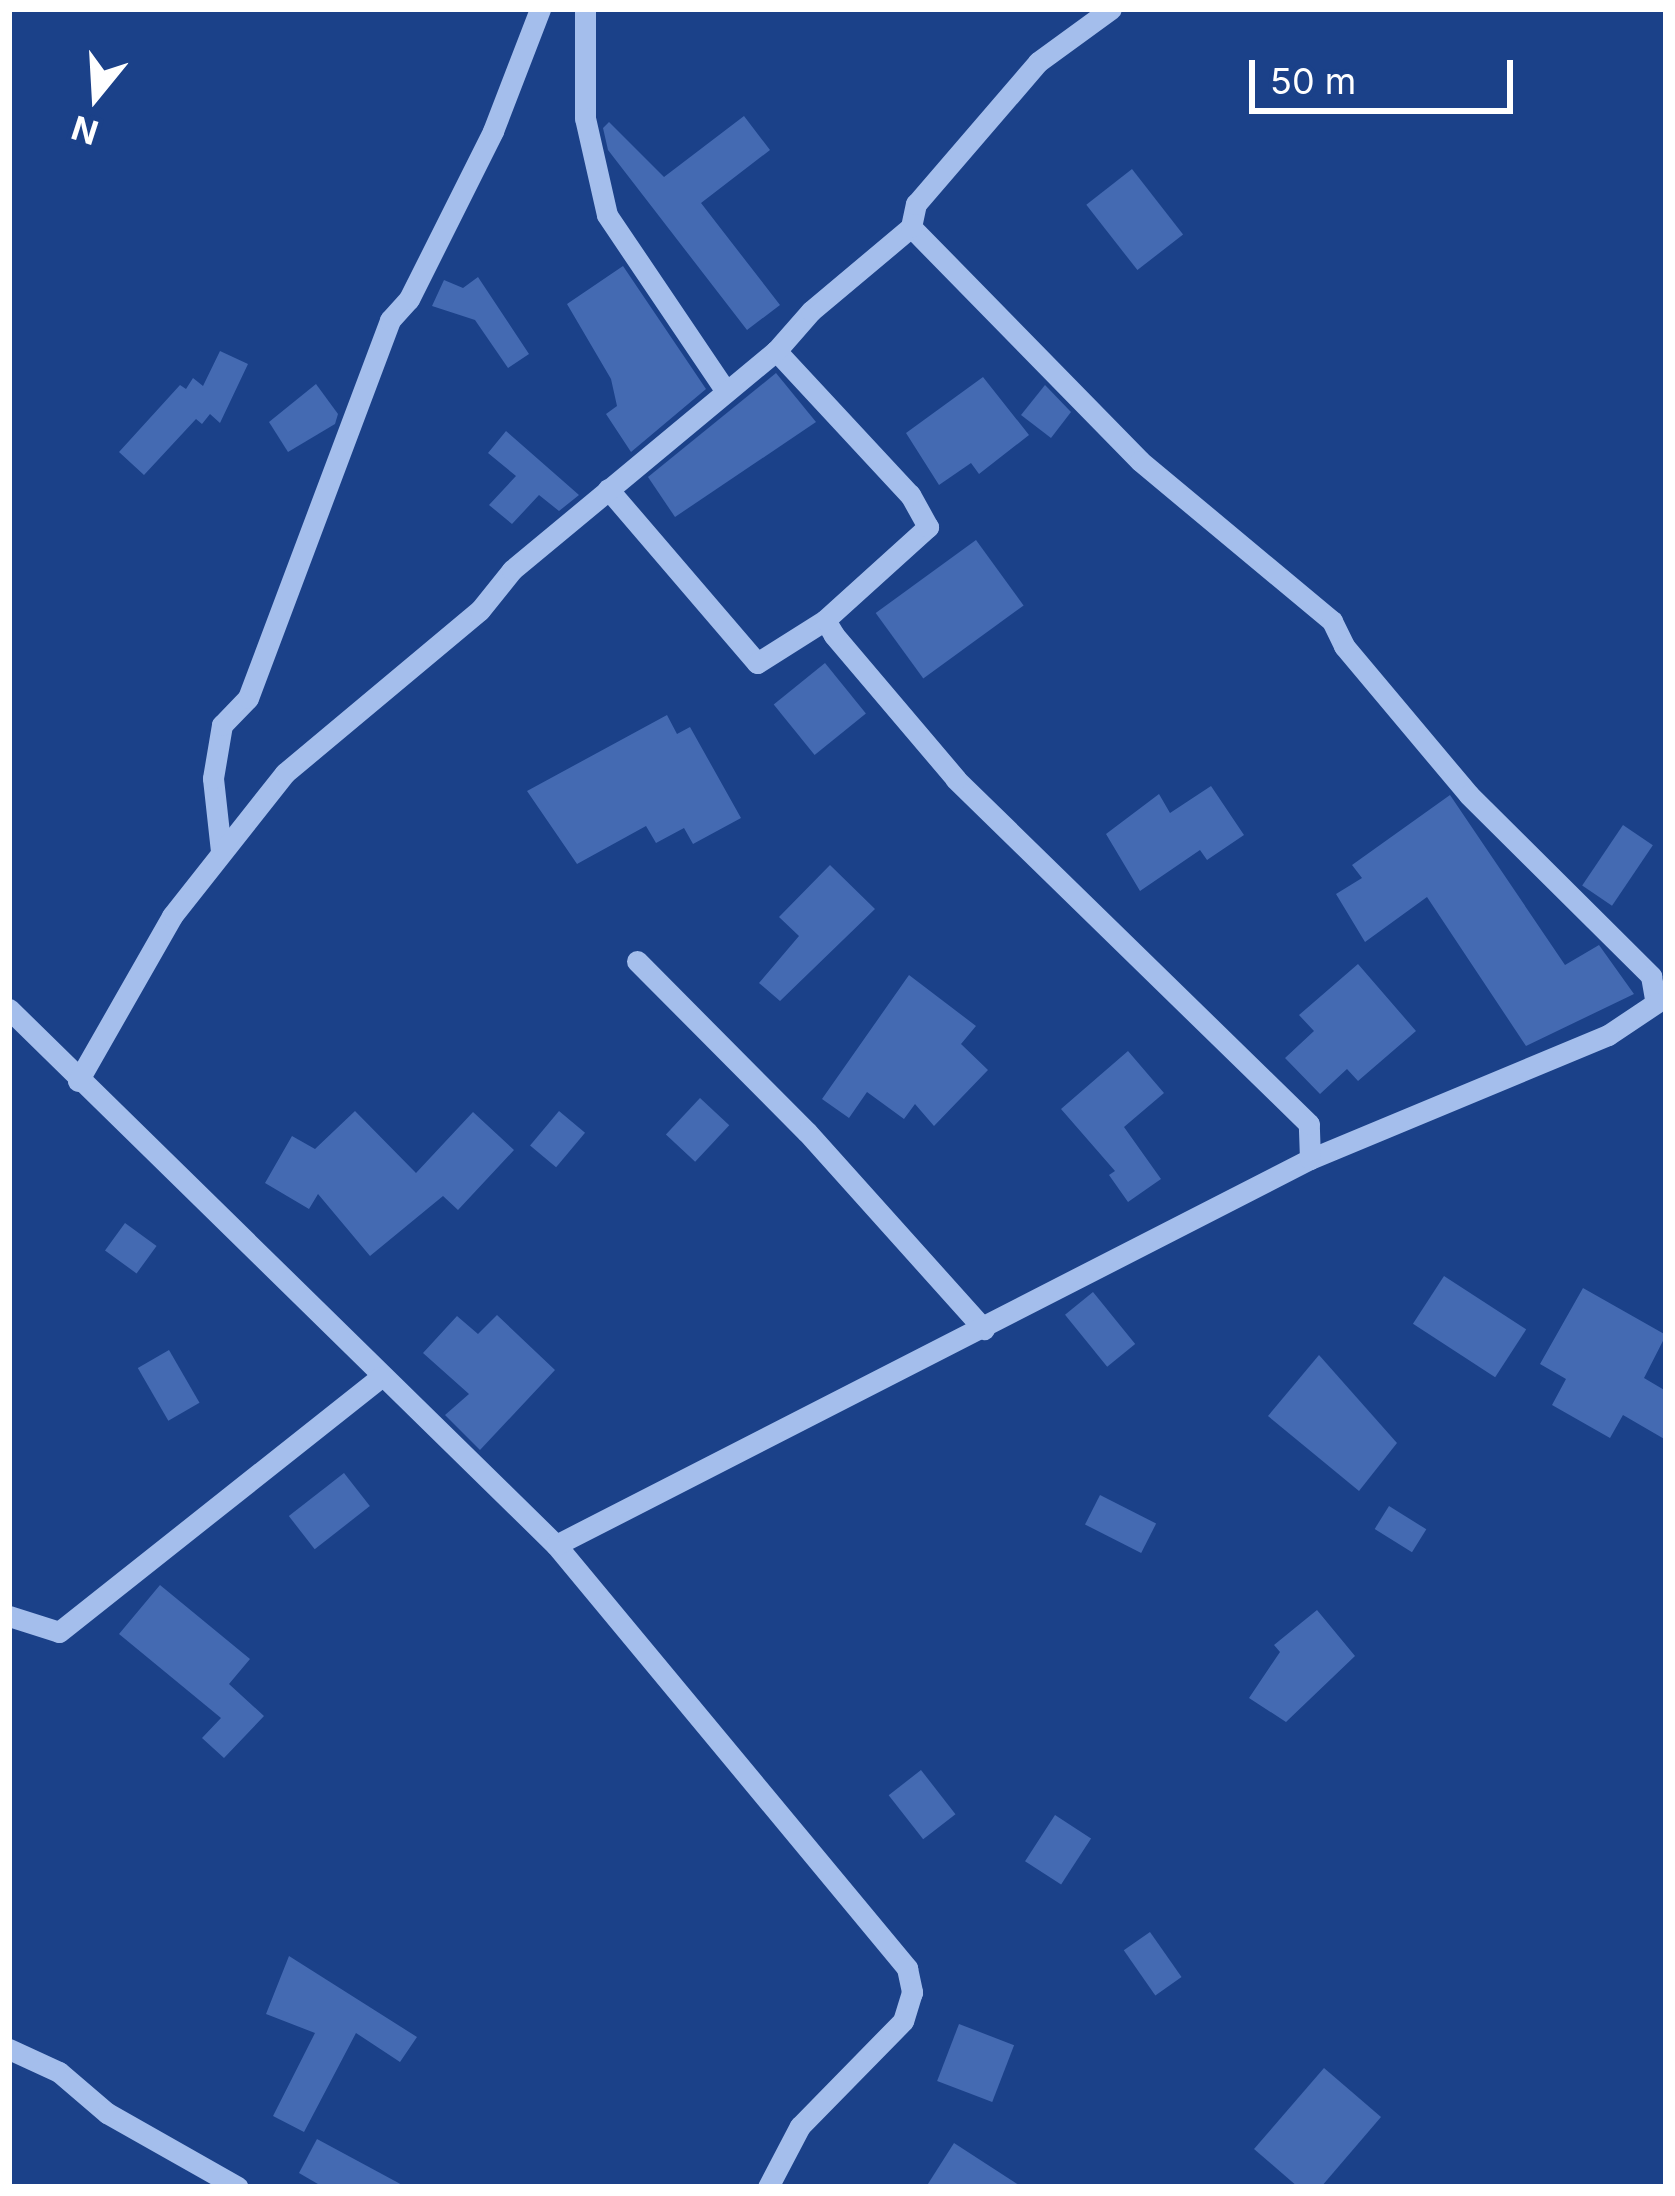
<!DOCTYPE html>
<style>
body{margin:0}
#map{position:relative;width:1675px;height:2196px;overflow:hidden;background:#1b4189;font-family:Inter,sans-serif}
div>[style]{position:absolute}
.building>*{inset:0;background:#446ab2;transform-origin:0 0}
.minor>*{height:21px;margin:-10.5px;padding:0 10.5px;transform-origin:10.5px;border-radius:10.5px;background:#a4beec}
span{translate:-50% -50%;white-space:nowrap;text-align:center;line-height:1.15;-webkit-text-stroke:12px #1b4189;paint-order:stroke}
.frame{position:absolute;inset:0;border:12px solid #fff;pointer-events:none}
.north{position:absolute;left:36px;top:36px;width:120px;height:120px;-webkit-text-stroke:9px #1b4189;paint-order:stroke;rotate:198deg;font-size:33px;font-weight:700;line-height:48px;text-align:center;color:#fff}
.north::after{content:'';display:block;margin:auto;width:42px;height:54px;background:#fff;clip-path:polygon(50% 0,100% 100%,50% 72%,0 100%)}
.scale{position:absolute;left:1249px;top:60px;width:264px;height:54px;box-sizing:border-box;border:6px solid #fff;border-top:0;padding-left:15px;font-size:36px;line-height:42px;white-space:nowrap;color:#fff;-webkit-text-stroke:9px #1b4189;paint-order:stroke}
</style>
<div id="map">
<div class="building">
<div style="clip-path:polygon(744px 116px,770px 150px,701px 203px,780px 305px,747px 330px,608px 150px,603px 128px,609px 122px,664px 177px)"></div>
<div style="left:1132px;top:169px;width:83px;height:58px;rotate:52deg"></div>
<div style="clip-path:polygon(623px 266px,706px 389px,631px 452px,606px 414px,617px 406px,611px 379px,567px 304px)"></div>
<div style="clip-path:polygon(478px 277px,529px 354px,508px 368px,475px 320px,432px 306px,444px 280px,463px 288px)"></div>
<div style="clip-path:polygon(220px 351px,248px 364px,220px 423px,210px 414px,202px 424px,196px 419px,144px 475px,119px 452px,180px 385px,186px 389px,193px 378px,203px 386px)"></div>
<div style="clip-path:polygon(776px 373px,816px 422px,675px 517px,648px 477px)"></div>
<div style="clip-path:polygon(983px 377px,1029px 435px,979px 474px,971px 463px,939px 485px,906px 433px)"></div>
<div style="clip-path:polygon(316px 384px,338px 414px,335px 424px,288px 452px,269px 422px)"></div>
<div style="clip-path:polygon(1045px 385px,1071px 412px,1051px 438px,1021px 415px)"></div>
<div style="clip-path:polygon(506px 431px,579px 495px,559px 511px,539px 495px,512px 524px,489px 505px,516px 476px,488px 453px)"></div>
<div style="left:976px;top:540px;width:81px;height:124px;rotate:54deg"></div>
<div style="left:825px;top:663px;width:65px;height:66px;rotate:51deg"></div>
<div style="clip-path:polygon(667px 715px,677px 734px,690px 727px,741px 818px,693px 844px,684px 828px,656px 843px,646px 826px,577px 864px,527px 791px)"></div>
<div style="clip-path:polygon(1211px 786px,1244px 835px,1207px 860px,1200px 850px,1140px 891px,1106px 834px,1159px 794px,1170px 813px)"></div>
<div style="clip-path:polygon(1450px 795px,1565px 965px,1599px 945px,1634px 994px,1526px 1046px,1427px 897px,1365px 942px,1336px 894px,1362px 878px,1352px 865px)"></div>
<div style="left:1623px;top:825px;width:36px;height:73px;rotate:34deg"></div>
<div style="clip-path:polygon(830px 865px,875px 909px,780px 1001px,759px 983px,799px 936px,779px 917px)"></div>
<div style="clip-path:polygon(1358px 964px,1416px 1031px,1358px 1081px,1347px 1069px,1320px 1094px,1285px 1058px,1314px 1031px,1299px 1015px)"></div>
<div style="clip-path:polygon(909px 975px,976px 1026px,961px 1044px,988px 1070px,934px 1126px,915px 1104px,904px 1119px,867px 1092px,849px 1118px,822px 1099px)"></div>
<div style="clip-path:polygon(1128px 1051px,1164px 1093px,1124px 1127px,1161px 1179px,1128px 1202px,1109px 1175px,1115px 1171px,1061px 1109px)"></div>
<div style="left:700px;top:1098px;width:40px;height:50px;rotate:43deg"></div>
<div style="clip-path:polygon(355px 1111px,416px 1173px,473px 1112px,514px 1150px,458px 1210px,443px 1196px,370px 1256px,318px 1194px,309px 1209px,265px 1183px,292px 1136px,315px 1149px)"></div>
<div style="left:559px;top:1111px;width:34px;height:45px;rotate:40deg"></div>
<div style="left:125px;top:1223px;width:39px;height:34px;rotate:36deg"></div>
<div style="left:1444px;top:1276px;width:98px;height:57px;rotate:33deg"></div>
<div style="clip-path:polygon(1583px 1288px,1666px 1335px,1644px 1378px,1666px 1391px,1666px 1440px,1623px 1415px,1610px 1438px,1552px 1405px,1566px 1379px,1540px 1364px)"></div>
<div style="left:1093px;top:1292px;width:67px;height:36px;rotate:51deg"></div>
<div style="clip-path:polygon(497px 1315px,555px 1370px,480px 1450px,445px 1415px,469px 1394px,423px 1353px,457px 1316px,478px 1334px)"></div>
<div style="left:169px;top:1350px;width:61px;height:36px;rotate:60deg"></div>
<div style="clip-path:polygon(1319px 1355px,1397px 1443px,1359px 1491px,1268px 1416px)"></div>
<div style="left:344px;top:1473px;width:42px;height:70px;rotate:52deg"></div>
<div style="left:1100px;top:1495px;width:63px;height:33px;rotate:27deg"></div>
<div style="left:1389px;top:1506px;width:44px;height:27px;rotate:32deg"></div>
<div style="clip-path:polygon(160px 1585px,250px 1659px,229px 1684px,264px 1716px,224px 1758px,202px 1738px,221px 1718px,119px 1634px)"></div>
<div style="clip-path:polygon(1317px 1610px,1355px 1656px,1286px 1722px,1249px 1698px,1280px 1652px,1274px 1645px)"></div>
<div style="left:921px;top:1770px;width:56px;height:41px;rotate:52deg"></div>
<div style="left:1055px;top:1815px;width:43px;height:55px;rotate:33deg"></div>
<div style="left:1150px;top:1932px;width:55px;height:32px;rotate:55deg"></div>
<div style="clip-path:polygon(289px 1956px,417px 2037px,400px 2062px,356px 2033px,304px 2132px,273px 2116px,315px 2033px,266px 2014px)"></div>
<div style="left:959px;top:2024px;width:59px;height:61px;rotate:21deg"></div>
<div style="clip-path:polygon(1324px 2068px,1381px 2117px,1321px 2187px,1298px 2187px,1254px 2149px)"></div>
<div style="clip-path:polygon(317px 2139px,406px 2187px,323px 2187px,299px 2173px)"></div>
<div style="clip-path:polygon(954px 2143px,1022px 2187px,926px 2187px)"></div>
</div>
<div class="minor">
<div style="left:585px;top:9px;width:109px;rotate:90deg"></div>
<div style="left:585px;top:118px;width:99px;rotate:77.2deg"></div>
<div style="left:607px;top:215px;width:211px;rotate:56deg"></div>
<div style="left:911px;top:227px;width:327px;rotate:45.6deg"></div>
<div style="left:1140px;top:461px;width:250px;rotate:39.8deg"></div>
<div style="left:1332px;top:621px;width:28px;rotate:64deg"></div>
<div style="left:1344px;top:646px;width:194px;rotate:50deg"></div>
<div style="left:1469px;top:795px;width:257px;rotate:44.8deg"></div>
<div style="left:1651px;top:976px;width:27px;rotate:80deg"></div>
<div style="left:1656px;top:1003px;width:58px;rotate:146.3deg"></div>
<div style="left:1608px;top:1035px;width:323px;rotate:157.4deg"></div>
<div style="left:608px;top:489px;width:229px;rotate:49.4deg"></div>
<div style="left:757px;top:663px;width:80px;rotate:-32.3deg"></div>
<div style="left:221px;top:851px;width:73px;rotate:-96.3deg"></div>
<div style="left:213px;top:778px;width:54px;rotate:-80.4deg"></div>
<div style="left:222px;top:725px;width:37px;rotate:-46deg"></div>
<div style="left:248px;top:698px;width:404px;rotate:-69.4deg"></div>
<div style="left:390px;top:320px;width:28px;rotate:-48deg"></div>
<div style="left:409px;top:299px;width:188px;rotate:-63.4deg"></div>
<div style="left:493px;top:131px;width:131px;rotate:-68.9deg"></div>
<div style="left:637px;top:961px;width:241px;rotate:45.2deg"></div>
<div style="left:807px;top:1132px;width:265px;rotate:48.1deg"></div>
<div style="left:9px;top:1009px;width:766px;rotate:44.42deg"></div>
<div style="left:556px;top:1545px;width:550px;rotate:50.31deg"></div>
<div style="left:907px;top:1968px;width:25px;rotate:78deg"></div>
<div style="left:912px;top:1992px;width:30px;rotate:107deg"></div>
<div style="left:903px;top:2021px;width:147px;rotate:134.4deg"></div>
<div style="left:800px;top:2126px;width:69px;rotate:117.7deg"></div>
<div style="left:78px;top:1081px;width:190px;rotate:-60.3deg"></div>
<div style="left:172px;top:916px;width:182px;rotate:-51.7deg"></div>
<div style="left:285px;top:773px;width:254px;rotate:-39.9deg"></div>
<div style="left:480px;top:610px;width:51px;rotate:-51.3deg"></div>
<div style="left:512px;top:570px;width:343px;rotate:-39.7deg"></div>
<div style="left:556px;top:1545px;width:847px;rotate:-27.11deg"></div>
<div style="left:1310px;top:1159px;width:35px;rotate:-92deg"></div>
<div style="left:1309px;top:1124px;width:494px;rotate:-135.7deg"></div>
<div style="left:956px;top:779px;width:189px;rotate:-130.3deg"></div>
<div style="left:834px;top:635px;width:17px;rotate:-121deg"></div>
<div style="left:825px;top:620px;width:139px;rotate:-42.1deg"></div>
<div style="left:928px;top:527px;width:37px;rotate:-119deg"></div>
<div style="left:910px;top:495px;width:197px;rotate:-132.9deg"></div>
<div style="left:776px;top:351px;width:53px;rotate:-48.8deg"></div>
<div style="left:811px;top:311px;width:131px;rotate:-40deg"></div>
<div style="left:911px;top:227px;width:24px;rotate:-78deg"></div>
<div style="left:916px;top:204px;width:187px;rotate:-49.3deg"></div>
<div style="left:1038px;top:62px;width:90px;rotate:-36deg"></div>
<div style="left:9px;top:1616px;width:52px;rotate:17.7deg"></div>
<div style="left:59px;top:1632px;width:411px;rotate:-38.4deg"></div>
<div style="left:9px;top:2049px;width:55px;rotate:24.7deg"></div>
<div style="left:59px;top:2072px;width:63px;rotate:40.5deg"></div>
<div style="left:107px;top:2113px;width:150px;rotate:29.5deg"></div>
</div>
<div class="frame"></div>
<div class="north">N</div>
<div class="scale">50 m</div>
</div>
